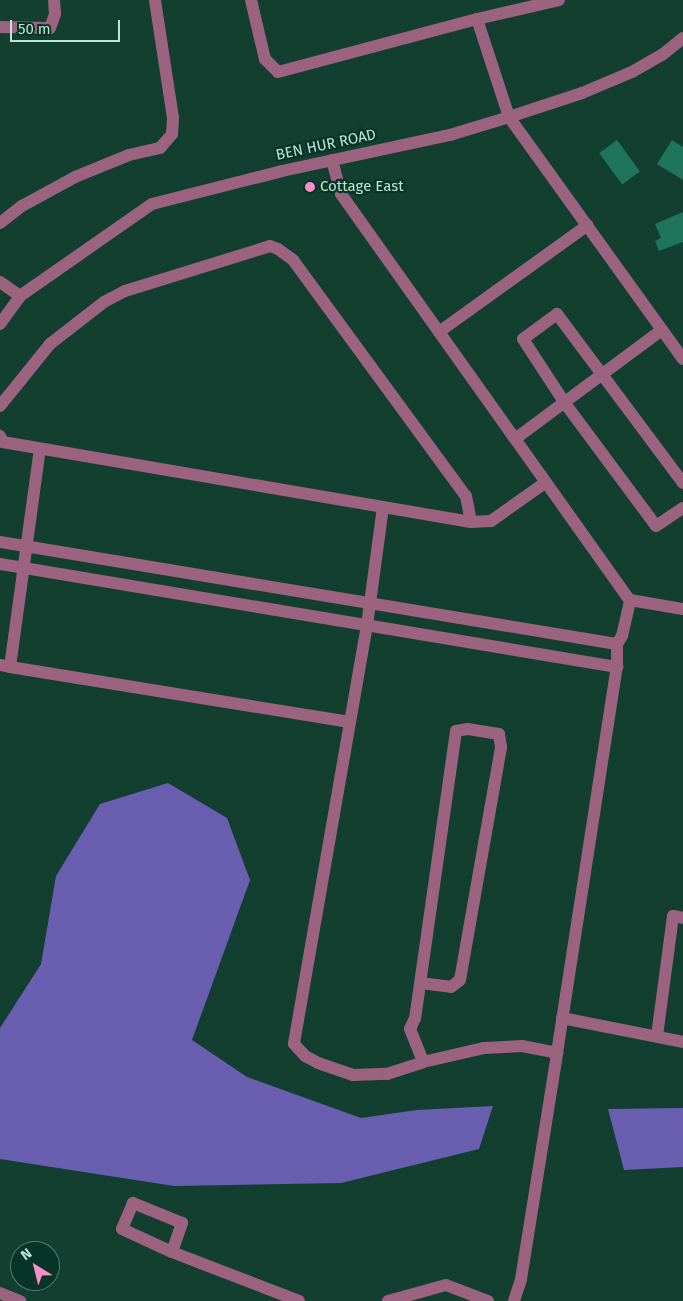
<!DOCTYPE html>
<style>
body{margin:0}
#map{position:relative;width:683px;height:1301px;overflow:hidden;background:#133f31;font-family:"Fira Sans",sans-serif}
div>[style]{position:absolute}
.water>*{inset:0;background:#6a5eb1}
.building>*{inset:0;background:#1e755b;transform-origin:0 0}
.minor>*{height:12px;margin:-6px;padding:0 6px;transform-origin:6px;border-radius:6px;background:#9c6380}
.dots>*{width:14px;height:14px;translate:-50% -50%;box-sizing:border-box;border:2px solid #063527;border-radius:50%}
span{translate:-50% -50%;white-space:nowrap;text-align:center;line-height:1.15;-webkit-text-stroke:4.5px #063527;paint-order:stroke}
.street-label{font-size:15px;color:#bce3d3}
.poi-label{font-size:15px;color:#bce3d3}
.left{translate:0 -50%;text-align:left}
.north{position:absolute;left:10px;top:1241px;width:50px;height:50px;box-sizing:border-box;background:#063527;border:1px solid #4f7b6c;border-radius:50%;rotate:324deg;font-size:14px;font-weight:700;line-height:20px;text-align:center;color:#bce3d3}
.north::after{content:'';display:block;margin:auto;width:18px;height:22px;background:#fa8fc7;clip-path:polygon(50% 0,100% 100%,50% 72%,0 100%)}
.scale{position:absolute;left:10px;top:20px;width:110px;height:22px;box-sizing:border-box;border:2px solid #bce3d3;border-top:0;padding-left:6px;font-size:15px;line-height:18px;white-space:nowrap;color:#bce3d3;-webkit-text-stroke:4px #063527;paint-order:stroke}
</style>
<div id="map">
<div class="water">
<div style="clip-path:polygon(168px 783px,227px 818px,250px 880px,192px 1040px,247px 1077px,361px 1118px,417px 1110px,493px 1106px,479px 1149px,341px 1183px,174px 1186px,0 1159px,0 1028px,41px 964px,56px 876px,100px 804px)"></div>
<div style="clip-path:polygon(683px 1108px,683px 1167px,624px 1170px,608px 1109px)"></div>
</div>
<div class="building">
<div style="left:617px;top:140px;width:39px;height:22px;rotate:54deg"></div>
<div style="clip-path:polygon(672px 140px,683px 147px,683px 180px,657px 164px)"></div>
<div style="clip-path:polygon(683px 212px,683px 242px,659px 251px,655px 241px,661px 238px,655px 224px)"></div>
</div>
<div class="minor">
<div style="left:251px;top:0;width:61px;rotate:76.7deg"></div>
<div style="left:265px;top:59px;width:18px;rotate:45deg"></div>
<div style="left:278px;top:72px;width:206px;rotate:-14.9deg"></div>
<div style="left:477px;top:19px;width:84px;rotate:-13deg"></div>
<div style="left:477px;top:19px;width:103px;rotate:71.9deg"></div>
<div style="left:509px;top:117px;width:298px;rotate:54.3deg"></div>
<div style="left:0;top:27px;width:50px;rotate:1.1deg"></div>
<div style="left:50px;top:28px;width:15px;rotate:-70deg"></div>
<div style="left:55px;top:14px;width:14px;rotate:-94deg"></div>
<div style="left:332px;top:160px;width:35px;rotate:75deg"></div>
<div style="left:341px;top:194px;width:498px;rotate:54.6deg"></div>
<div style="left:0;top:223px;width:28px;rotate:-38deg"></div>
<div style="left:22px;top:206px;width:60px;rotate:-28.7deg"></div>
<div style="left:75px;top:177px;width:58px;rotate:-22.2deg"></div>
<div style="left:129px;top:155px;width:32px;rotate:-13deg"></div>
<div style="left:160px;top:148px;width:18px;rotate:-49deg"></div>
<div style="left:172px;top:134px;width:16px;rotate:-86deg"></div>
<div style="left:173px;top:118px;width:119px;rotate:-98.7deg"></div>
<div style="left:0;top:282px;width:24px;rotate:35deg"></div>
<div style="left:0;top:324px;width:34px;rotate:-54deg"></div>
<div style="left:20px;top:296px;width:161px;rotate:-34.9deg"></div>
<div style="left:152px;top:204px;width:134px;rotate:-14.2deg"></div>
<div style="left:282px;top:171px;width:172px;rotate:-12.1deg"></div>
<div style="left:450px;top:135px;width:62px;rotate:-17deg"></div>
<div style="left:509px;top:117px;width:77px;rotate:-18.2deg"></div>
<div style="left:582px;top:93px;width:54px;rotate:-22.8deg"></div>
<div style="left:632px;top:72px;width:34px;rotate:-30deg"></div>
<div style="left:662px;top:55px;width:27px;rotate:-39deg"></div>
<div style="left:439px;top:332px;width:183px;rotate:-35.7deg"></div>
<div style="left:0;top:406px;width:80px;rotate:-51.1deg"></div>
<div style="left:50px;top:344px;width:68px;rotate:-37.9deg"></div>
<div style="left:104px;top:302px;width:24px;rotate:-28deg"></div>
<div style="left:125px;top:291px;width:152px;rotate:-17.2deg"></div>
<div style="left:270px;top:246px;width:9px;rotate:21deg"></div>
<div style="left:278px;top:249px;width:19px;rotate:36deg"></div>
<div style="left:293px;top:260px;width:293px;rotate:53.8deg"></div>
<div style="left:466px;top:496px;width:26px;rotate:79deg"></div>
<div style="left:471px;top:522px;width:475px;rotate:-170.3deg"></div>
<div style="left:3px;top:442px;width:7px;rotate:-117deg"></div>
<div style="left:515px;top:439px;width:183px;rotate:-36.6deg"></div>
<div style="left:683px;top:483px;width:211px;rotate:-126.7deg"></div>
<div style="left:557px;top:314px;width:42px;rotate:143.7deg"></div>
<div style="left:523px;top:339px;width:75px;rotate:56.9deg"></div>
<div style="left:564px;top:402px;width:154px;rotate:53.4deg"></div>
<div style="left:656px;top:526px;width:32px;rotate:-34deg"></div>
<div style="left:383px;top:507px;width:119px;rotate:97.7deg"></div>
<div style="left:367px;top:625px;width:425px;rotate:99.9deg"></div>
<div style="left:294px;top:1044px;width:16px;rotate:47deg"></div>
<div style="left:305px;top:1056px;width:15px;rotate:28deg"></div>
<div style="left:318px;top:1063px;width:37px;rotate:19deg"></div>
<div style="left:353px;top:1075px;width:34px;rotate:-2deg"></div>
<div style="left:387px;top:1074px;width:38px;rotate:-18deg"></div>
<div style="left:423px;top:1062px;width:63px;rotate:-12.9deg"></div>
<div style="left:484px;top:1048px;width:38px;rotate:-3deg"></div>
<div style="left:522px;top:1046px;width:36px;rotate:11deg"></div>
<div style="left:471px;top:522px;width:20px;rotate:-3deg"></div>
<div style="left:491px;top:521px;width:67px;rotate:-35.3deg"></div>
<div style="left:0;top:542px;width:625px;rotate:9.39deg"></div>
<div style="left:0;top:564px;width:626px;rotate:9.48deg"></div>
<div style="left:0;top:665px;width:10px;rotate:11deg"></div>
<div style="left:10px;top:667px;width:220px;rotate:-82.2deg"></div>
<div style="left:10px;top:667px;width:344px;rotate:9.2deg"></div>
<div style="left:420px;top:983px;width:31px;rotate:7deg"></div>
<div style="left:451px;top:987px;width:11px;rotate:-38deg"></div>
<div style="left:460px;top:980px;width:237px;rotate:-80deg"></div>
<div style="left:501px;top:747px;width:13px;rotate:-99deg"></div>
<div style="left:499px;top:734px;width:31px;rotate:-171deg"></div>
<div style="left:468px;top:729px;width:12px;rotate:171deg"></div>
<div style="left:456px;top:731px;width:290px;rotate:98.1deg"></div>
<div style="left:415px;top:1018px;width:12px;rotate:114deg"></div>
<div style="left:410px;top:1029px;width:35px;rotate:68deg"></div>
<div style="left:562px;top:1018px;width:123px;rotate:11.2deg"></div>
<div style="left:657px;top:1036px;width:121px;rotate:-82.4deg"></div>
<div style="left:673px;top:916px;width:10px;rotate:11deg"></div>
<div style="left:172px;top:1252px;width:31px;rotate:-71deg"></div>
<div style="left:182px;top:1223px;width:53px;rotate:-157.8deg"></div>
<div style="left:133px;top:1203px;width:28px;rotate:113deg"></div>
<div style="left:122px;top:1229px;width:55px;rotate:24.7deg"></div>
<div style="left:172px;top:1252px;width:136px;rotate:21.1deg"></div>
<div style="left:0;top:1293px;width:22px;rotate:22deg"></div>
<div style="left:388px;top:1301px;width:60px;rotate:-15.4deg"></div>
<div style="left:446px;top:1285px;width:45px;rotate:20.9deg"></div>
<div style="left:514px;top:1301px;width:23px;rotate:-72deg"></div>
<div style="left:521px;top:1279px;width:229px;rotate:-80.9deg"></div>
<div style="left:557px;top:1053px;width:391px;rotate:-81.2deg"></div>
<div style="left:617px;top:667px;width:23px;rotate:-90deg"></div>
<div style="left:617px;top:644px;width:9px;rotate:-58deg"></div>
<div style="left:622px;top:636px;width:37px;rotate:-77deg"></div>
<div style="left:630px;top:600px;width:54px;rotate:9.6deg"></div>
</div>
<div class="dots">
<div style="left:310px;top:187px;background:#fa8fc7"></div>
</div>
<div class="street-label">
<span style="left:326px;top:145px;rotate:-12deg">BEN HUR ROAD</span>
</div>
<div class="poi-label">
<span class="left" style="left:320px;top:187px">Cottage East</span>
</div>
<div class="north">N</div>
<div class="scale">50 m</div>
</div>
